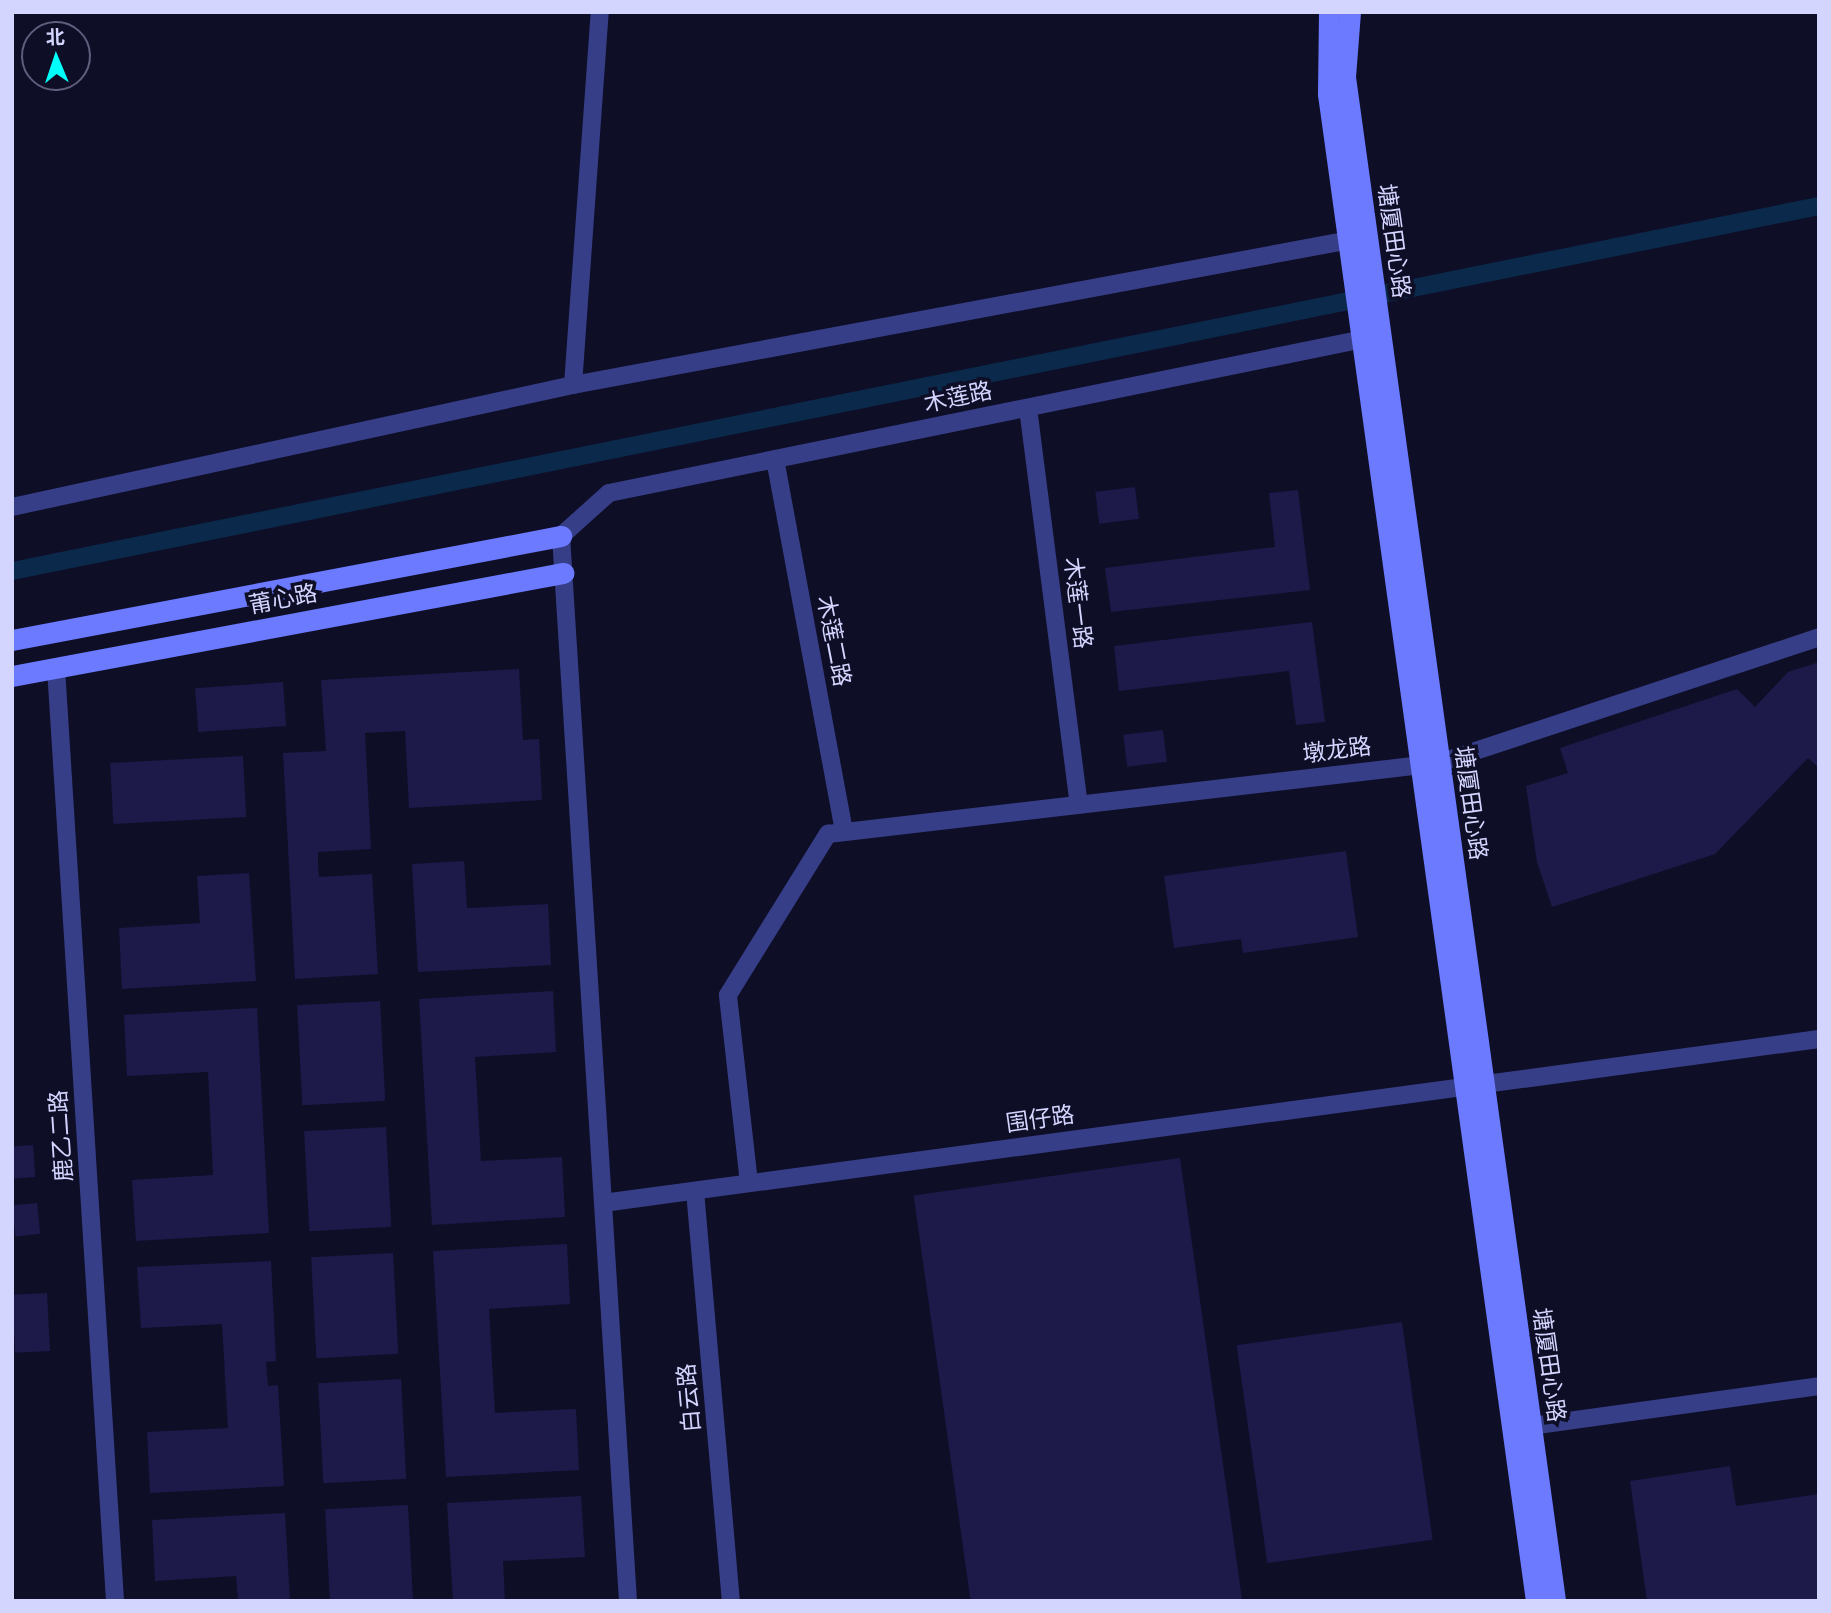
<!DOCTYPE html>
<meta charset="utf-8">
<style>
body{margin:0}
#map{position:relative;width:1831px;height:1613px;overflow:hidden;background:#0f0e27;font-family:Quicksand,"Noto Sans SC",sans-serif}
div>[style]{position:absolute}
.canal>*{height:18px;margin:-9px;padding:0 9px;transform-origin:9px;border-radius:9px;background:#0a294b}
.building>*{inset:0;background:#1d1949;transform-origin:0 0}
.street>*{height:18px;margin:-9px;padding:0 9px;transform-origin:9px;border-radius:9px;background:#373e88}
.secondary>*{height:21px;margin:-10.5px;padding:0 10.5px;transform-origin:10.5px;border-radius:10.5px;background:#6b7aff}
span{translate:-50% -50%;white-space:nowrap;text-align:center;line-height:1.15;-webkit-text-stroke:7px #0f0e27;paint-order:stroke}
.street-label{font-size:23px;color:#d4d5ff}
.frame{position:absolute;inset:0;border:14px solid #d4d5ff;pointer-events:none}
.north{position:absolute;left:21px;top:21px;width:70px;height:70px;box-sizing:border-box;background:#0f0e27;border:2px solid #5e5e7d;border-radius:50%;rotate:358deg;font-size:19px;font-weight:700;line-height:28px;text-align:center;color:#d4d5ff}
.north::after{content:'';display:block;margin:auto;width:24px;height:32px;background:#00fff9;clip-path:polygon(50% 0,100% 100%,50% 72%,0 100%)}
</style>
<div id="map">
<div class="canal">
<div style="left:12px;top:571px;width:1843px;rotate:-11.42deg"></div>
</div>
<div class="building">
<div style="left:1135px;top:487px;width:32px;height:40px;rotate:83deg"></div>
<div style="clip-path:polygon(1298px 490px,1310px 590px,1111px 612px,1105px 568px,1275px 547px,1269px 493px)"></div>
<div style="clip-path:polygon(1312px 622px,1325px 722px,1296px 725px,1289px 671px,1119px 691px,1114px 646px)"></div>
<div style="clip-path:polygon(1819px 662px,1819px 768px,1808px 758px,1715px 854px,1552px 907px,1537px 862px,1526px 786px,1568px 773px,1560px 748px,1737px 689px,1755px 707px,1788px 672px)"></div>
<div style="clip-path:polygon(519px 669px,523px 740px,539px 739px,542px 800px,409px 808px,405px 731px,365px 733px,371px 849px,318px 852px,318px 865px,319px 877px,372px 874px,378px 974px,295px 979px,283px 753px,326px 751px,321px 680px)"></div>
<div style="left:283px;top:682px;width:44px;height:88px;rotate:86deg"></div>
<div style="left:1163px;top:730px;width:32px;height:40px;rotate:83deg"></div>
<div style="left:243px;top:756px;width:61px;height:133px;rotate:87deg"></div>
<div style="clip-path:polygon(1346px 851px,1358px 937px,1243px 953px,1241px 939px,1174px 948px,1164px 876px)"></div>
<div style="clip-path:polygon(464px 861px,467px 908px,548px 904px,551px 965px,418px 972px,412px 864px)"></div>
<div style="clip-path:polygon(249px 873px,256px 981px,122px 989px,119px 928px,200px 923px,197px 876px)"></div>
<div style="clip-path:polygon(553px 991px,556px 1052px,475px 1057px,481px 1161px,562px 1157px,565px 1217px,432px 1225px,419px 999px)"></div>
<div style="left:380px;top:1001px;width:100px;height:83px;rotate:87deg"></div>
<div style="clip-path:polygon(257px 1008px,269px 1233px,136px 1241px,132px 1180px,213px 1175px,208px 1072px,127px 1076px,124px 1015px)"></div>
<div style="left:386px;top:1127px;width:100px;height:82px;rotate:87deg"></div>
<div style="left:33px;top:1145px;width:32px;height:21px;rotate:86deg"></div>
<div style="left:1180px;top:1158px;width:447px;height:269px;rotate:82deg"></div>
<div style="left:37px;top:1203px;width:31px;height:25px;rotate:84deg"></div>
<div style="clip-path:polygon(567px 1244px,570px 1304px,489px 1309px,495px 1413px,576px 1409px,579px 1470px,446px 1477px,433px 1251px)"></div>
<div style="left:393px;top:1253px;width:101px;height:82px;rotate:87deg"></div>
<div style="clip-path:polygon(271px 1261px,276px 1361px,266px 1362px,268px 1386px,278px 1385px,284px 1486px,150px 1493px,147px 1432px,228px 1428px,222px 1324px,141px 1328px,137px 1267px)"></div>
<div style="left:47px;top:1293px;width:58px;height:35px;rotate:87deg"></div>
<div style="left:1402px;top:1322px;width:220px;height:167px;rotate:82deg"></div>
<div style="left:401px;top:1379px;width:100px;height:83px;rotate:87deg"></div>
<div style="clip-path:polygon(1730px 1466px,1736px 1506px,1819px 1494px,1819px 1601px,1647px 1601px,1630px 1481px)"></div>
<div style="clip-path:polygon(581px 1496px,585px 1557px,503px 1561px,505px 1601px,453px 1601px,447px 1503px)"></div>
<div style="left:408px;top:1505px;width:96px;height:83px;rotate:87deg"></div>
<div style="clip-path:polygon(285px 1513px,290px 1601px,238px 1601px,236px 1576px,155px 1581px,152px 1520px)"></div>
</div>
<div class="street">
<div style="left:573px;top:385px;width:374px;rotate:-85.9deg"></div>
<div style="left:1028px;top:408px;width:400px;rotate:82.7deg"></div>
<div style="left:775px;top:459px;width:379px;rotate:79.5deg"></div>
<div style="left:12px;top:507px;width:574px;rotate:-12.27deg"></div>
<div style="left:573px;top:385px;width:802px;rotate:-10.57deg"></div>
<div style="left:56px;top:668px;width:935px;rotate:86.38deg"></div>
<div style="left:749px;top:1183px;width:189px;rotate:-96.4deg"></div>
<div style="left:728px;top:995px;width:190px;rotate:-58.2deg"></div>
<div style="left:828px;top:834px;width:615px;rotate:-6.63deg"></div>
<div style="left:1439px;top:763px;width:400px;rotate:-18.3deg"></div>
<div style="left:695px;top:1191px;width:412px;rotate:85deg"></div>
<div style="left:603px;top:1203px;width:1227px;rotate:-7.68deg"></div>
<div style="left:1517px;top:1428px;width:305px;rotate:-7.9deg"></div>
<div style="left:628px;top:1601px;width:1067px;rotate:-93.6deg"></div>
<div style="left:561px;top:536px;width:64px;rotate:-41.9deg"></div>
<div style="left:609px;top:493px;width:780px;rotate:-11.54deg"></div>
</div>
<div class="secondary">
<div style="left:1329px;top:12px;width:82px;rotate:90.7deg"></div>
<div style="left:1328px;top:94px;width:1521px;rotate:82.14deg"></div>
<div style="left:1350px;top:12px;width:65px;rotate:94.4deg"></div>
<div style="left:1345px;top:77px;width:1538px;rotate:82.15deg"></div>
<div style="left:12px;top:640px;width:559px;rotate:-10.73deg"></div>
<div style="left:12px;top:676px;width:561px;rotate:-10.59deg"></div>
</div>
<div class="street-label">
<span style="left:1394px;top:241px;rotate:82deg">塘厦田心路</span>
<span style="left:958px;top:397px;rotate:-12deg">木莲路</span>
<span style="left:283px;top:599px;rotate:-11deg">莆心路</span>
<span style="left:1078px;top:603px;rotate:83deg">木莲一路</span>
<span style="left:834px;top:641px;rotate:79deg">木莲二路</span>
<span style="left:1337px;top:750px;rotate:-7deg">墩龙路</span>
<span style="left:1471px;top:803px;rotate:82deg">塘厦田心路</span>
<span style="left:1040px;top:1119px;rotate:-8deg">围仔路</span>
<span style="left:61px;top:1136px;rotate:-94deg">鹿乙二路</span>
<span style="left:1549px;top:1365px;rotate:82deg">塘厦田心路</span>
<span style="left:689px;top:1398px;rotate:-95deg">白云路</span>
</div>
<div class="frame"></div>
<div class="north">北</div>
</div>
